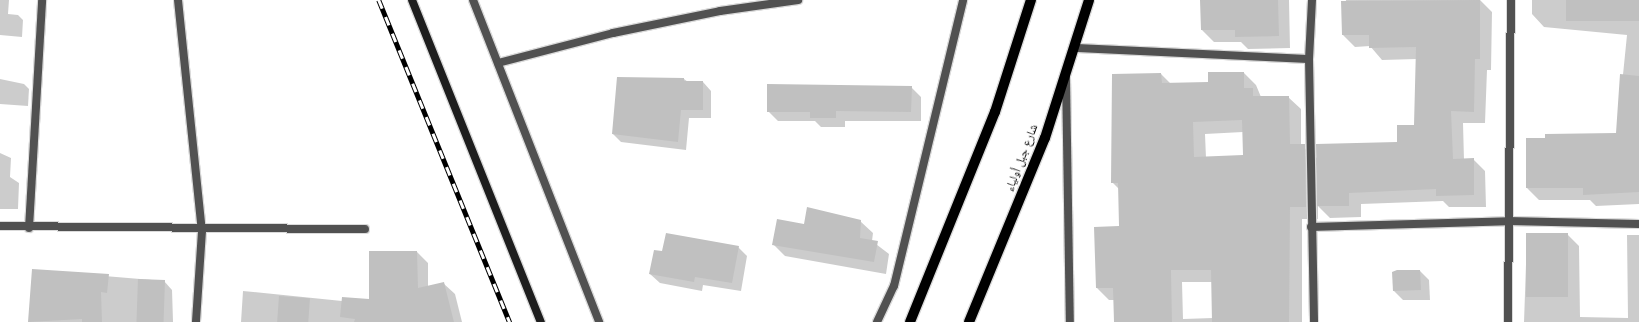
<!DOCTYPE html>
<meta charset="utf-8">
<style>
body{margin:0}
#map{position:relative;width:1639px;height:322px;overflow:hidden;background:#fff;font-family:"Space Grotesk","Noto Naskh Arabic",sans-serif}
div>[style]{position:absolute}
.shadow>*{inset:0;background:#0003}
.building>*{inset:0;background:#c0c0c0;transform-origin:0 0}
.roads{filter:drop-shadow(1px 0 #dbdbdb) drop-shadow(-1px 0 #dbdbdb) drop-shadow(0 1px #dbdbdb) drop-shadow(0 -1px #dbdbdb)}
.street>*{height:8px;margin:-4px;padding:0 4px;transform-origin:4px;border-radius:4px;background:#515151}
.secondary>*{height:8px;margin:-4px;padding:0 4px;transform-origin:4px;border-radius:4px;background:#1e1e1e}
.primary>*{height:10px;margin:-5px;padding:0 5px;transform-origin:5px;border-radius:5px;background:#000}
.rail>*{height:4.5px;margin-top:-2.25px;transform-origin:0;background:repeating-linear-gradient(90deg,#fff 0 9px,#000 0 18px);box-sizing:border-box;border-block:1px solid #000}
span{translate:-50% -50%;white-space:nowrap;text-align:center;line-height:1.15;-webkit-text-stroke:3.5px #fff;paint-order:stroke}
.street-label{font-size:12px;color:#000}
</style>
<div id="map">
<div class="shadow">
<div style="clip-path:polygon(0 0,9px 0,8px 14px,18px 15px,23px 20px,22px 37px,0 35px)"></div>
<div style="clip-path:polygon(1201px 0,1289px 0,1290px 48px,1248px 49px,1241px 42px,1214px 42px,1202px 30px)"></div>
<div style="clip-path:polygon(evenodd,1346px 0,1480px 0,1492px 12px,1491px 70px,1487px 70px,1485px 123px,1463px 123px,1464px 160px,1473px 159px,1485px 171px,1486px 207px,1449px 207px,1443px 201px,1361px 204px,1361px 217px,1330px 218px,1318px 206px,1318px 219px,1302px 219px,1302px 322px,1115px 322px,1115px 300px,1109px 300px,1097px 288px,1120px 227px,1119px 189px,1112px 182px,1161px 74px,1171px 84px,1209px 83px,1244px 73px,1256px 85px,1261px 97px,1288px 97px,1301px 109px,1301px 145px,1317px 158px,1399px 143px,1415px 126px,1417px 59px,1382px 60px,1370px 46px,1355px 47px,1343px 35px,1346px 0,1243px 132px,1244px 156px,1206px 158px,1205px 134px,1243px 132px,1346px 0,1182px 282px,1212px 282px,1213px 318px,1183px 319px,1182px 282px)"></div>
<div style="clip-path:polygon(1532px 0,1639px 0,1639px 204px,1596px 206px,1590px 200px,1539px 200px,1527px 188px,1617px 134px,1627px 35px,1544px 27px,1532px 14px)"></div>
<div style="clip-path:polygon(0 79px,24px 84px,29px 89px,28px 106px,0 104px)"></div>
<div style="clip-path:polygon(684px 79px,688px 82px,703px 82px,711px 91px,711px 118px,689px 118px,686px 150px,621px 142px,613px 134px)"></div>
<div style="clip-path:polygon(911px 87px,921px 97px,921px 121px,845px 121px,845px 127px,821px 127px,815px 121px,778px 121px,768px 111px)"></div>
<div style="clip-path:polygon(0 153px,11px 158px,10px 177px,19px 183px,18px 209px,0 209px)"></div>
<div style="clip-path:polygon(860px 221px,873px 233px,872px 241px,889px 254px,886px 274px,785px 256px,773px 244px)"></div>
<div style="clip-path:polygon(1567px 234px,1579px 246px,1580px 317px,1628px 318px,1627px 235px,1639px 235px,1639px 322px,1524px 322px,1527px 235px)"></div>
<div style="clip-path:polygon(738px 247px,747px 256px,741px 291px,703px 285px,702px 291px,660px 283px,650px 274px,663px 252px)"></div>
<div style="clip-path:polygon(417px 252px,428px 263px,428px 287px,443px 283px,455px 294px,462px 322px,241px 322px,243px 291px,342px 301px,370px 300px)"></div>
<div style="clip-path:polygon(33px 270px,164px 281px,172px 290px,173px 322px,29px 322px)"></div>
<div style="clip-path:polygon(1420px 271px,1429px 280px,1430px 300px,1403px 300px,1394px 291px)"></div>
</div>
<div class="building">
<div style="clip-path:polygon(1200px 0,1278px 0,1279px 36px,1235px 37px,1235px 30px,1201px 30px)"></div>
<div style="clip-path:polygon(1480px 0,1480px 59px,1475px 59px,1474px 112px,1451px 111px,1453px 159px,1474px 158px,1474px 195px,1436px 196px,1436px 189px,1349px 193px,1349px 206px,1317px 206px,1316px 144px,1397px 142px,1397px 125px,1414px 125px,1416px 47px,1369px 48px,1369px 35px,1342px 35px,1341px 1px)"></div>
<div style="left:1566px;top:0;width:73px;height:21px"></div>
<div style="clip-path:polygon(evenodd,1208px 72px,1244px 72px,1244px 88px,1253px 88px,1253px 96px,1289px 96px,1290px 144px,1305px 144px,1306px 207px,1290px 207px,1289px 322px,1212px 322px,1211px 270px,1171px 270px,1172px 322px,1114px 322px,1113px 288px,1096px 288px,1094px 227px,1119px 226px,1118px 183px,1111px 183px,1112px 74px,1161px 73px,1162px 83px,1208px 82px,1208px 72px,1242px 120px,1243px 155px,1194px 157px,1193px 122px,1242px 120px)"></div>
<div style="clip-path:polygon(1620px 74px,1639px 76px,1639px 192px,1583px 195px,1583px 188px,1526px 188px,1526px 138px,1545px 138px,1545px 134px,1616px 133px)"></div>
<div style="clip-path:polygon(617px 77px,684px 78px,684px 81px,703px 81px,703px 110px,681px 110px,678px 142px,612px 134px)"></div>
<div style="clip-path:polygon(767px 84px,912px 86px,911px 112px,836px 111px,836px 118px,810px 118px,810px 112px,767px 112px)"></div>
<div style="clip-path:polygon(807px 207px,861px 220px,860px 238px,878px 241px,874px 262px,772px 245px,777px 219px,804px 224px)"></div>
<div style="clip-path:polygon(666px 233px,739px 246px,732px 283px,695px 277px,694px 282px,649px 274px,654px 250px,662px 251px)"></div>
<div style="left:1568px;top:233px;width:64px;height:42px;rotate:90deg"></div>
<div style="clip-path:polygon(369px 251px,417px 251px,418px 288px,444px 282px,454px 322px,354px 322px,355px 319px,340px 317px,342px 297px,369px 299px)"></div>
<div style="clip-path:polygon(32px 269px,109px 274px,107px 293px,101px 292px,102px 322px,82px 322px,82px 319px,28px 322px)"></div>
<div style="clip-path:polygon(1397px 270px,1420px 270px,1421px 290px,1393px 291px,1392px 272px)"></div>
<div style="left:138px;top:279px;width:27px;height:43px;rotate:2deg"></div>
<div style="left:279px;top:296px;width:31px;height:26px;rotate:4deg"></div>
</div>
<div class="roads">
<div class="street">
<div style="left:178px;top:0;width:232px;rotate:84.1deg"></div>
<div style="left:202px;top:231px;width:91px;rotate:93.8deg"></div>
<div style="left:473px;top:0;width:346px;rotate:68.6deg"></div>
<div style="left:1312px;top:0;width:59px;rotate:92.9deg"></div>
<div style="left:1309px;top:59px;width:263px;rotate:88.9deg"></div>
<div style="left:1076px;top:48px;width:233px;rotate:2.7deg"></div>
<div style="left:498px;top:63px;width:119px;rotate:-14.6deg"></div>
<div style="left:613px;top:33px;width:109px;rotate:-11.6deg"></div>
<div style="left:720px;top:11px;width:79px;rotate:-8deg"></div>
<div style="left:1066px;top:77px;width:245px;rotate:89.1deg"></div>
<div style="left:0;top:226px;width:365px;rotate:0.5deg"></div>
<div style="left:1311px;top:227px;width:197px;rotate:-1.7deg"></div>
<div style="left:1508px;top:221px;width:131px;rotate:1.3deg"></div>
<div style="left:29px;top:228px;width:228px;rotate:-86.7deg"></div>
<div style="left:877px;top:322px;width:40px;rotate:-65deg"></div>
<div style="left:894px;top:286px;width:294px;rotate:-76.4deg"></div>
<div style="left:1508px;top:322px;width:322px;rotate:-89.5deg"></div>
</div>
<div class="secondary">
<div style="left:412px;top:0;width:347px;rotate:68.2deg"></div>
</div>
<div class="primary">
<div style="left:910px;top:322px;width:227px;rotate:-68deg"></div>
<div style="left:995px;top:112px;width:118px;rotate:-72.2deg"></div>
<div style="left:969px;top:322px;width:199px;rotate:-67.6deg"></div>
<div style="left:1045px;top:138px;width:145px;rotate:-72.3deg"></div>
</div>
</div>
<div class="rail">
<div style="left:379px;top:0;width:348px;rotate:67.9deg"></div>
</div>
<div class="street-label">
<span style="left:1022px;top:158px;rotate:-69deg">شارع جبل أولياء</span>
</div>
</div>
